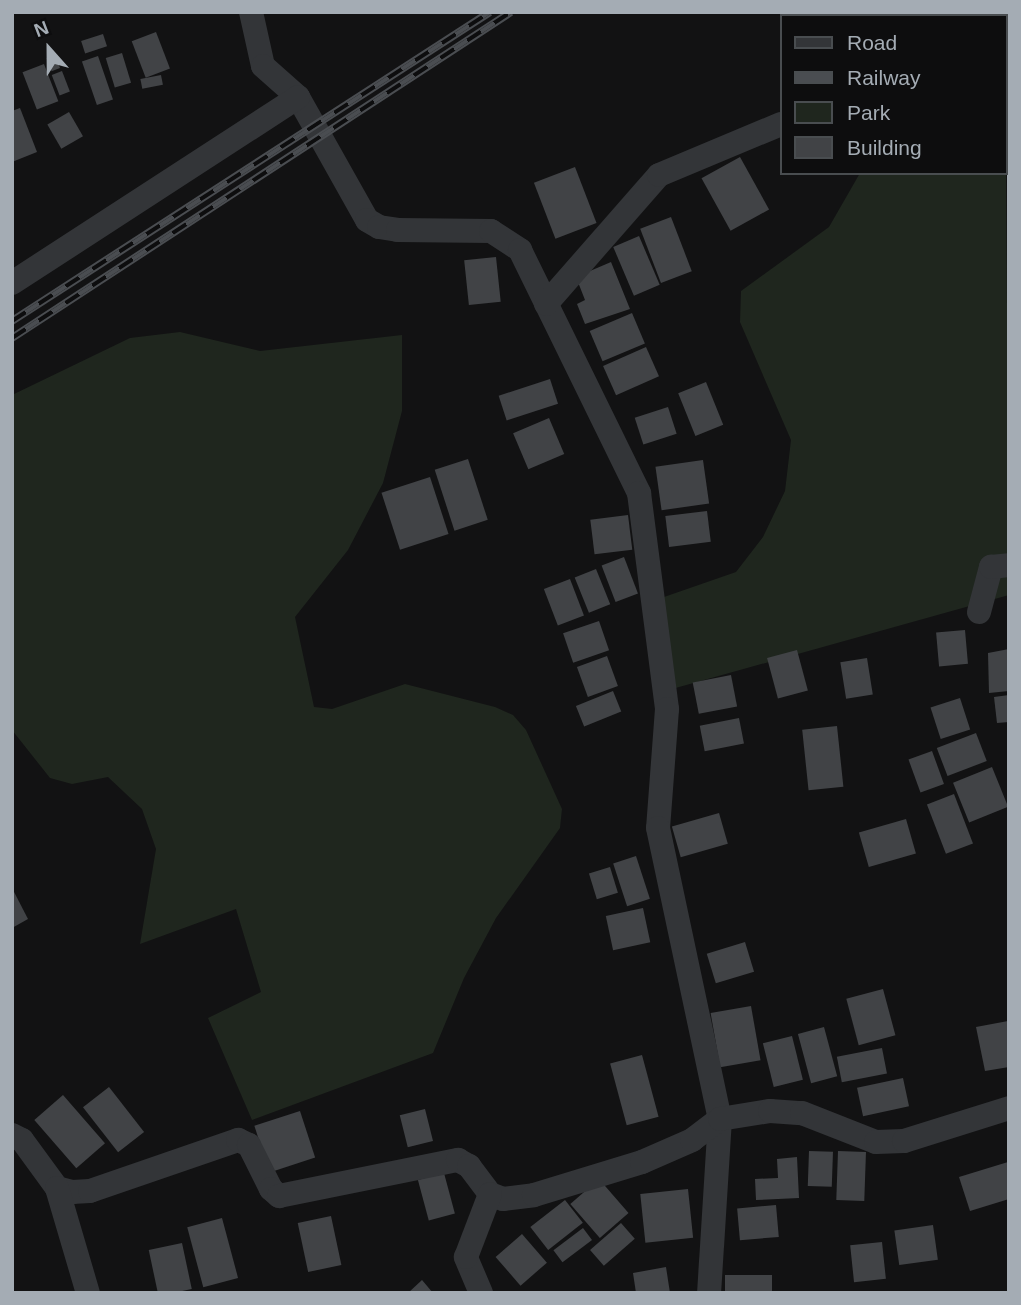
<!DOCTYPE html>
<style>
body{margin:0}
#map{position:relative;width:1021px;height:1305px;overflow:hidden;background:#121213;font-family:Arial,sans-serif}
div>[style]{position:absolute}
.green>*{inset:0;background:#1f261e;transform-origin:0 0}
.building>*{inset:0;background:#414346;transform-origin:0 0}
.minor>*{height:24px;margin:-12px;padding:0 12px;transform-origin:12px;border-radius:12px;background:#333538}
.rail>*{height:8px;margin-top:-4px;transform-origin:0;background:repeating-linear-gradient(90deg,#0d0d0e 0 16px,#4a4d51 0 32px);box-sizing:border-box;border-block:2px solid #4a4d51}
span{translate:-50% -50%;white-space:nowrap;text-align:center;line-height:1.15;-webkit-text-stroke:7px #0d0d0e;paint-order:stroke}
.frame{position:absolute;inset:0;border:14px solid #a4acb4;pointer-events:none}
.legend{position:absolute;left:780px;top:14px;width:228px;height:161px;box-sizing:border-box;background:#0d0d0e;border:2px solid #494d50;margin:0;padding:9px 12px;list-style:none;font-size:21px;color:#a4acb4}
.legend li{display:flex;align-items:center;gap:14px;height:35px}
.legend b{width:35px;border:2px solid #494d50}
.north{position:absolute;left:14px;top:14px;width:70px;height:70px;-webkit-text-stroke:5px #0d0d0e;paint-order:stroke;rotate:339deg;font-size:19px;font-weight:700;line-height:28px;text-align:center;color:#a4acb4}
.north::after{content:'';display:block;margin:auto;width:24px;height:32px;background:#a4acb4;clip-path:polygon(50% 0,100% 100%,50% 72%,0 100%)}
</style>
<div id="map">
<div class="green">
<div style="left:896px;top:12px;width:93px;height:4px"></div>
<div style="clip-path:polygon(1005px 18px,1009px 595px,672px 689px,664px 597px,736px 572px,763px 537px,785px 491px,791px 440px,740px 322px,741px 291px,829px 227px,860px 173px,1005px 173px)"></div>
<div style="clip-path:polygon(180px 332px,260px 351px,402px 335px,402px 411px,383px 483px,348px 550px,295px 617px,314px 707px,332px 709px,405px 684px,495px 707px,513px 715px,526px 730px,562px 809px,560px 828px,496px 918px,464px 978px,433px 1053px,252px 1120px,208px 1018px,261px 992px,236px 909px,140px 944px,156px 849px,142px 809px,108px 777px,72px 784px,50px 778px,12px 730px,12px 395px,130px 338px)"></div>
</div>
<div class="building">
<div style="left:156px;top:32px;width:39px;height:26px;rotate:69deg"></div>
<div style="left:103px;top:34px;width:13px;height:23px;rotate:72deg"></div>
<div style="left:122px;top:53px;width:31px;height:17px;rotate:73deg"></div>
<div style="left:55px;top:55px;width:14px;height:9px;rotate:69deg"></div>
<div style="left:98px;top:56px;width:46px;height:17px;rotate:71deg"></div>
<div style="left:44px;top:64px;width:40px;height:23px;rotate:69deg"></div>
<div style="left:62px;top:71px;width:22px;height:11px;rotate:69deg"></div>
<div style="left:161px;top:75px;width:10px;height:21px;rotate:79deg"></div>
<div style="clip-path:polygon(20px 108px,37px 152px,12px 162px,12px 111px)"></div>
<div style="left:69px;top:112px;width:28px;height:25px;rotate:60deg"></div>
<div style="left:740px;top:157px;width:60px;height:44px;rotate:61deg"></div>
<div style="left:575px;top:167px;width:60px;height:44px;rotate:69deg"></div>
<div style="left:671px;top:217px;width:58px;height:33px;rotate:69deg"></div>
<div style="left:639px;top:236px;width:53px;height:28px;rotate:67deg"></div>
<div style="left:496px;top:257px;width:45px;height:32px;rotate:84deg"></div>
<div style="clip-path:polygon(611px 262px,630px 309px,585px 324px,577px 304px,585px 300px,576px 277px)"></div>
<div style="left:632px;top:313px;width:33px;height:46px;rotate:67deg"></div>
<div style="left:646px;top:347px;width:32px;height:47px;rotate:66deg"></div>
<div style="left:550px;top:379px;width:26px;height:54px;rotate:72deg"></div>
<div style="left:706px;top:382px;width:46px;height:30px;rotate:68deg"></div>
<div style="left:668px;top:407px;width:28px;height:35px;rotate:72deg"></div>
<div style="left:549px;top:418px;width:39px;height:39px;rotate:67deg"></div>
<div style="left:468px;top:459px;width:64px;height:35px;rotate:72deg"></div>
<div style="left:703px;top:460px;width:44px;height:48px;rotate:82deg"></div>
<div style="left:430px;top:477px;width:60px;height:51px;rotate:72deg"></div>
<div style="left:707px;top:511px;width:31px;height:42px;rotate:83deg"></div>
<div style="left:628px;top:515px;width:35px;height:38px;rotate:83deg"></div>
<div style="left:624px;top:557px;width:39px;height:24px;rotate:69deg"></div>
<div style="left:596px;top:569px;width:38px;height:23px;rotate:68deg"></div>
<div style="left:570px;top:579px;width:39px;height:28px;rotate:69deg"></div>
<div style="left:599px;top:621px;width:31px;height:38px;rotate:71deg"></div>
<div style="left:965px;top:630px;width:34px;height:29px;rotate:85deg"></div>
<div style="clip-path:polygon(1009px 649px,1009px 691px,989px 693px,988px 653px)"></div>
<div style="left:797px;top:650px;width:42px;height:31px;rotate:75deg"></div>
<div style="left:607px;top:656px;width:32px;height:32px;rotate:70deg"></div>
<div style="left:867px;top:658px;width:37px;height:27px;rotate:81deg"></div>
<div style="left:731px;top:675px;width:32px;height:39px;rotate:79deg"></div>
<div style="left:613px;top:691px;width:22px;height:40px;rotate:68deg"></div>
<div style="clip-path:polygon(1009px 695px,1009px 722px,997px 723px,994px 697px)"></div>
<div style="left:960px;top:698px;width:33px;height:31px;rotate:72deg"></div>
<div style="left:739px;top:718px;width:26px;height:40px;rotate:79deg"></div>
<div style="left:837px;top:726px;width:61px;height:35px;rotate:84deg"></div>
<div style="left:976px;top:733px;width:30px;height:42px;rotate:69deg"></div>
<div style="left:932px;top:751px;width:35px;height:25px;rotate:70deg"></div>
<div style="left:992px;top:767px;width:43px;height:42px;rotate:68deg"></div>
<div style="left:954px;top:794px;width:53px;height:29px;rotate:69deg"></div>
<div style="left:719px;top:813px;width:32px;height:49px;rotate:74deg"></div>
<div style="left:906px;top:819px;width:36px;height:49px;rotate:74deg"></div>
<div style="left:636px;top:856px;width:45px;height:24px;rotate:72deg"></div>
<div style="left:610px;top:867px;width:27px;height:22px;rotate:73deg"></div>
<div style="clip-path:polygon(12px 888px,28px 919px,12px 928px)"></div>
<div style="left:643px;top:908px;width:35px;height:38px;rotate:78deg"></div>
<div style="left:745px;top:942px;width:31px;height:40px;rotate:73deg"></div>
<div style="left:883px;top:989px;width:48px;height:38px;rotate:75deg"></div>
<div style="left:751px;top:1006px;width:55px;height:41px;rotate:80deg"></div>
<div style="clip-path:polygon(1008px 1021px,1009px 1067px,985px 1071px,976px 1027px)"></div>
<div style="left:824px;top:1027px;width:51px;height:27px;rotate:75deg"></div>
<div style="left:792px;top:1036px;width:45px;height:30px;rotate:76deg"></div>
<div style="left:882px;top:1048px;width:26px;height:46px;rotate:79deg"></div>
<div style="left:642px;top:1055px;width:64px;height:33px;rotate:75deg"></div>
<div style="left:903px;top:1078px;width:29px;height:47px;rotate:78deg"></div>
<div style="left:109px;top:1087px;width:57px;height:33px;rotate:52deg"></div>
<div style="left:63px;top:1095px;width:64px;height:38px;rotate:49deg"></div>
<div style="left:425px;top:1109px;width:33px;height:26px;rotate:76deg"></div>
<div style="left:300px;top:1111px;width:49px;height:48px;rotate:72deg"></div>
<div style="left:809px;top:1151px;width:24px;height:35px;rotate:2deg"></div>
<div style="left:838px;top:1151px;width:28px;height:49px;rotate:2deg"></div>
<div style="clip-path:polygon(797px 1157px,799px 1198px,756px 1200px,755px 1179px,778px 1178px,777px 1159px)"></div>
<div style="clip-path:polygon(1008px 1162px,1009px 1199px,970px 1211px,959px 1177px)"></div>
<div style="left:444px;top:1173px;width:42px;height:27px;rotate:75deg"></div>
<div style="left:599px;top:1179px;width:45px;height:38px;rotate:49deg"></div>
<div style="left:688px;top:1189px;width:49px;height:48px;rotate:84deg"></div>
<div style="left:565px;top:1200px;width:29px;height:44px;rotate:52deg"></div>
<div style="left:776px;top:1205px;width:32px;height:39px;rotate:85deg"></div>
<div style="left:331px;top:1216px;width:50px;height:34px;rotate:78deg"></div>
<div style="left:222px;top:1218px;width:62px;height:36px;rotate:75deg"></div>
<div style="left:621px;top:1223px;width:21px;height:41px;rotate:49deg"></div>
<div style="left:933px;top:1225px;width:35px;height:39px;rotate:82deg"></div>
<div style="left:583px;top:1228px;width:15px;height:37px;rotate:53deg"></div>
<div style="left:522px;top:1234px;width:38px;height:35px;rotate:49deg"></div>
<div style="left:882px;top:1242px;width:37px;height:32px;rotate:84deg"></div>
<div style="left:182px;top:1243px;width:47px;height:34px;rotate:78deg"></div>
<div style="clip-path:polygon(666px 1267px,670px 1293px,636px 1293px,633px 1273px)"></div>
<div style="left:772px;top:1275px;width:18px;height:47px;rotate:90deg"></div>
<div style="clip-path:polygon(422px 1280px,433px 1293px,408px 1293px)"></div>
</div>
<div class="minor">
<div style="left:251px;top:12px;width:55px;rotate:77.5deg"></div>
<div style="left:263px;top:66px;width:47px;rotate:41.5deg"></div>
<div style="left:298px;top:97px;width:141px;rotate:60.7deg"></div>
<div style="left:367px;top:220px;width:14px;rotate:30deg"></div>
<div style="left:379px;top:227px;width:19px;rotate:9deg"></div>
<div style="left:398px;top:230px;width:93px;rotate:0.6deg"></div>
<div style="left:491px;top:231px;width:35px;rotate:33deg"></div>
<div style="left:520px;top:250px;width:271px;rotate:63.9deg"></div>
<div style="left:639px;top:493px;width:218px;rotate:82.6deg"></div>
<div style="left:667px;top:709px;width:119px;rotate:94.3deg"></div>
<div style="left:658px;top:828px;width:298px;rotate:78deg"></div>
<div style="left:720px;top:1119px;width:174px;rotate:93.6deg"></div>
<div style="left:839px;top:16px;width:4px;rotate:-63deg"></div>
<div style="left:12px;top:283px;width:341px;rotate:-33deg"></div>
<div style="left:546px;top:304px;width:171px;rotate:-48.8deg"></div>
<div style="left:659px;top:175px;width:132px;rotate:-22.7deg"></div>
<div style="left:979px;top:612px;width:47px;rotate:-75.1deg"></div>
<div style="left:991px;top:567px;width:18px;rotate:-6deg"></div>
<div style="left:12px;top:1135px;width:11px;rotate:27deg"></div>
<div style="left:22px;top:1140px;width:59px;rotate:53.9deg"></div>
<div style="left:57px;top:1188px;width:16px;rotate:15deg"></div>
<div style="left:72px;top:1192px;width:18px;rotate:-3deg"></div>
<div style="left:90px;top:1191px;width:157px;rotate:-19deg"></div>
<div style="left:238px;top:1140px;width:12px;rotate:24deg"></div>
<div style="left:249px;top:1145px;width:49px;rotate:63.4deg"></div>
<div style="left:271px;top:1189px;width:11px;rotate:41deg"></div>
<div style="left:279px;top:1196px;width:183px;rotate:-11.4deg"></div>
<div style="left:458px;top:1160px;width:13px;rotate:29deg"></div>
<div style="left:469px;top:1166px;width:35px;rotate:53deg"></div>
<div style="left:490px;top:1194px;width:14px;rotate:21deg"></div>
<div style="left:503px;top:1199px;width:31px;rotate:-7deg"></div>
<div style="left:534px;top:1195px;width:113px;rotate:-17deg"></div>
<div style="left:642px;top:1162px;width:55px;rotate:-23.7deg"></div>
<div style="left:692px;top:1140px;width:35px;rotate:-37deg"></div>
<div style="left:720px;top:1119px;width:51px;rotate:-9.1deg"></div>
<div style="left:770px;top:1111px;width:32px;rotate:4deg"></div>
<div style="left:802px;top:1113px;width:79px;rotate:21.4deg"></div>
<div style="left:876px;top:1142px;width:28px;rotate:-2deg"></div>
<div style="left:904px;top:1141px;width:110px;rotate:-17.4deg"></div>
<div style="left:57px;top:1188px;width:109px;rotate:73.6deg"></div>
<div style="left:481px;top:1293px;width:39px;rotate:-113deg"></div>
<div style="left:466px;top:1257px;width:67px;rotate:-69.1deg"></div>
</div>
<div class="rail">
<div style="left:12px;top:321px;width:569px;rotate:-32.88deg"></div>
<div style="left:12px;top:338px;width:596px;rotate:-33.16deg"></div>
</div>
<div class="frame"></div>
<ul class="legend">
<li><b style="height:9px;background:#333538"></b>Road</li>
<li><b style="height:9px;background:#4a4d51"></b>Railway</li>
<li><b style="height:19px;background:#1f261e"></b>Park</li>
<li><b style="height:19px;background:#414346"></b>Building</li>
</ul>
<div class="north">N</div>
</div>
